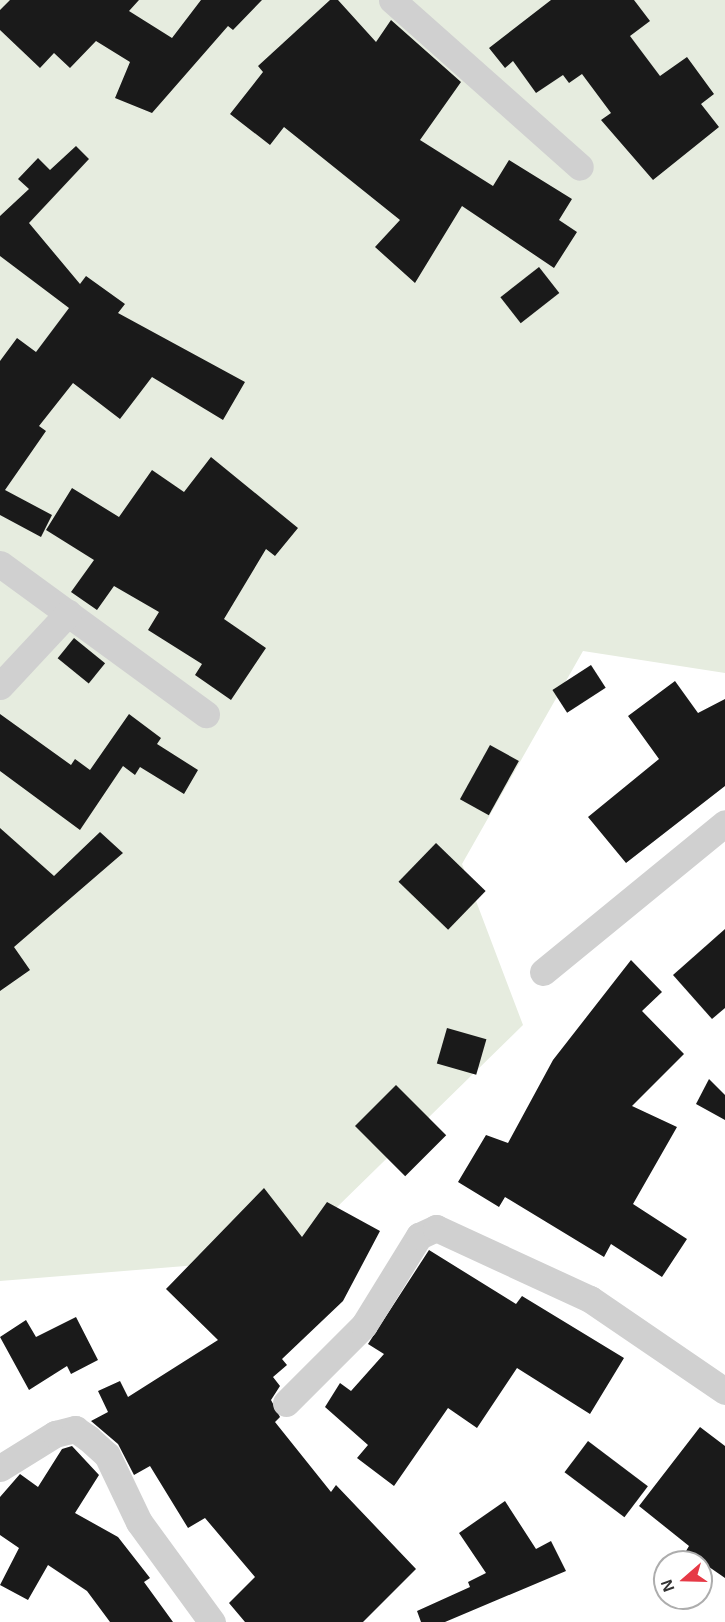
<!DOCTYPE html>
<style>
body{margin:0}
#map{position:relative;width:725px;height:1622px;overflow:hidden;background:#fff;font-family:Arial,sans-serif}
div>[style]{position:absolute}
.green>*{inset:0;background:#e6ecdf}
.building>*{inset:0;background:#1a1a1a;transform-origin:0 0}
.street>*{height:27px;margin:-13.5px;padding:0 13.5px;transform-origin:13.5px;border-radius:13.5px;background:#d0d0d0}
span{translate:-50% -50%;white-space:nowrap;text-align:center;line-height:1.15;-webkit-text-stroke:6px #fff;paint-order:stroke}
.north{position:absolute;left:653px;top:1550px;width:60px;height:60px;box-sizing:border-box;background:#fff;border:2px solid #adadad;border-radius:50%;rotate:250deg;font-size:16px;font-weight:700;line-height:24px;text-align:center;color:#333}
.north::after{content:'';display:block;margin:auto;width:21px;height:27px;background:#e63946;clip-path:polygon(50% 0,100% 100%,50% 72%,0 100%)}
</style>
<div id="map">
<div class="green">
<div style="clip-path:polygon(0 0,725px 0,725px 673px,583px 651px,462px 864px,523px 1025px,285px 1258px,0 1281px)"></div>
</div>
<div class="building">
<div style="clip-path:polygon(10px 0,139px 0,129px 11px,172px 38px,201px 0,262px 0,233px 30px,228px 26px,152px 113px,115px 98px,130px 62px,96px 41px,70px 68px,54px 53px,40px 68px,0 30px,0 10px)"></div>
<div style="clip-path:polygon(330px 0,338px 0,376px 42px,391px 20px,461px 82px,420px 140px,493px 186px,509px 160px,572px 199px,559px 220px,577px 232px,554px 268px,462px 206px,415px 283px,375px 247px,400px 220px,284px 127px,270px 145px,230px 114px,263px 72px,258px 66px)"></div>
<div style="clip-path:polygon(551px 0,634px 0,650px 21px,630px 36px,660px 76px,687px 57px,714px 94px,701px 104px,719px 127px,653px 180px,601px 120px,611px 113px,582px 74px,569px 83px,563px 75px,536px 93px,513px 61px,505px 68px,489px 48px)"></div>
<div style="clip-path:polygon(76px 146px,89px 159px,29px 223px,80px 284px,86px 276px,125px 304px,118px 313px,245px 382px,223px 420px,152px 377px,120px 419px,73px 383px,39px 426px,46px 431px,5px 490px,52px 515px,41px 537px,0 515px,0 361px,17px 338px,36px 352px,69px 308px,0 256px,0 216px,29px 189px,18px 179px,38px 158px,50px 170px)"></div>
<div style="left:539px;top:267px;width:33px;height:49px;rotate:52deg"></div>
<div style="clip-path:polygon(211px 457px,298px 528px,275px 556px,266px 549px,224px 619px,266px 648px,231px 700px,195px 675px,202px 664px,148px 630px,159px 612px,114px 586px,97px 610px,71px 592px,94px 560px,46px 530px,72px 488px,119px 517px,152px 470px,184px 492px)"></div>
<div style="left:74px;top:638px;width:40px;height:26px;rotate:39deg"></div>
<div style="left:591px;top:665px;width:27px;height:46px;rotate:57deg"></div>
<div style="clip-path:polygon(675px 681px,698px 713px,725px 699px,725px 786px,626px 863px,588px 817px,659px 759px,628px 716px)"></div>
<div style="clip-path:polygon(0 714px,71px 765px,75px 759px,90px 770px,129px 714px,161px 738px,157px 744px,198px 770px,184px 794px,140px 767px,135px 775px,123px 766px,80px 830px,0 771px)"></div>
<div style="left:490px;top:745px;width:33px;height:62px;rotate:29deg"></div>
<div style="clip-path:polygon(0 828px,54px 876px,100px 832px,123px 853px,14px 947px,30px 970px,0 991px)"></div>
<div style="left:436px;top:843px;width:69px;height:54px;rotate:44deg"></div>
<div style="clip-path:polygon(725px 929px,725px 1008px,712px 1019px,673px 975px)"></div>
<div style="clip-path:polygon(631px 960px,662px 992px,642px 1011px,684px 1054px,632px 1106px,677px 1127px,633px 1204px,687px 1239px,662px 1277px,611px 1244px,604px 1257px,505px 1197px,499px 1207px,458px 1182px,486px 1135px,508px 1143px,553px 1060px)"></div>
<div style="left:447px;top:1028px;width:41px;height:37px;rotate:16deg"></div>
<div style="clip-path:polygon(709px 1079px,725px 1095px,725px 1120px,696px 1104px)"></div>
<div style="left:396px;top:1085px;width:71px;height:58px;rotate:45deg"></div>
<div style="clip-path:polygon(264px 1188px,302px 1237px,327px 1202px,380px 1231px,343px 1301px,282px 1359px,287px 1365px,273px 1377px,280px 1386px,271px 1400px,280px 1417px,275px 1422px,331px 1492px,336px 1485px,416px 1569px,363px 1622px,245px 1622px,229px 1603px,255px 1577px,205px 1518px,188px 1528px,150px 1466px,134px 1475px,118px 1444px,91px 1421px,108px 1412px,98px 1391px,120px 1381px,128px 1397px,218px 1340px,166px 1289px)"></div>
<div style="clip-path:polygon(429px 1250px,516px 1304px,522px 1296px,624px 1358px,590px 1414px,517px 1368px,477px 1428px,448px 1408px,394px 1486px,357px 1458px,368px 1445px,325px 1407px,340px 1383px,351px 1391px,384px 1354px,368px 1344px)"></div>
<div style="clip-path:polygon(76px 1317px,98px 1360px,71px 1374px,67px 1366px,29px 1390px,0 1337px,26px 1320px,36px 1337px)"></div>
<div style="clip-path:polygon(700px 1427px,725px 1446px,725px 1578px,686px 1551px,689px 1546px,639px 1506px)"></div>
<div style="left:588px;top:1441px;width:75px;height:39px;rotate:37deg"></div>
<div style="clip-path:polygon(72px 1446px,99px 1475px,75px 1513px,118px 1537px,150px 1578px,144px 1582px,173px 1622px,110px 1622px,87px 1591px,48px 1565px,28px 1600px,0 1585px,19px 1548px,0 1535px,0 1497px,20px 1474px,38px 1487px,62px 1449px)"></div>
<div style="clip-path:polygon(505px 1501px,536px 1549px,551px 1541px,566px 1571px,445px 1622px,421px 1622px,417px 1611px,470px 1587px,468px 1582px,486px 1573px,459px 1533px)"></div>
</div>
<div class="street">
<div style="left:392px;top:0;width:251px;rotate:41.6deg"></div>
<div style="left:0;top:564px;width:255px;rotate:36.1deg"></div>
<div style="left:0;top:686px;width:100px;rotate:-47deg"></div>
<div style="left:543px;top:972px;width:235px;rotate:-39.3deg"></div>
<div style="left:286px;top:1403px;width:110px;rotate:-45deg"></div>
<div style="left:364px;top:1325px;width:105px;rotate:-58.3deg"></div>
<div style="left:419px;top:1236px;width:19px;rotate:-25deg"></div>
<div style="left:436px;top:1228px;width:170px;rotate:24.8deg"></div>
<div style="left:590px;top:1299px;width:163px;rotate:34.3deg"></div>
<div style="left:0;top:1468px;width:65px;rotate:-31.7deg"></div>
<div style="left:55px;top:1434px;width:21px;rotate:-14deg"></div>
<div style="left:75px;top:1429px;width:16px;rotate:35deg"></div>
<div style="left:88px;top:1438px;width:25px;rotate:42deg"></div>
<div style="left:107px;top:1455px;width:74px;rotate:64.5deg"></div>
<div style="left:139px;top:1522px;width:124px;rotate:53.9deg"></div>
</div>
<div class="north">N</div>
</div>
